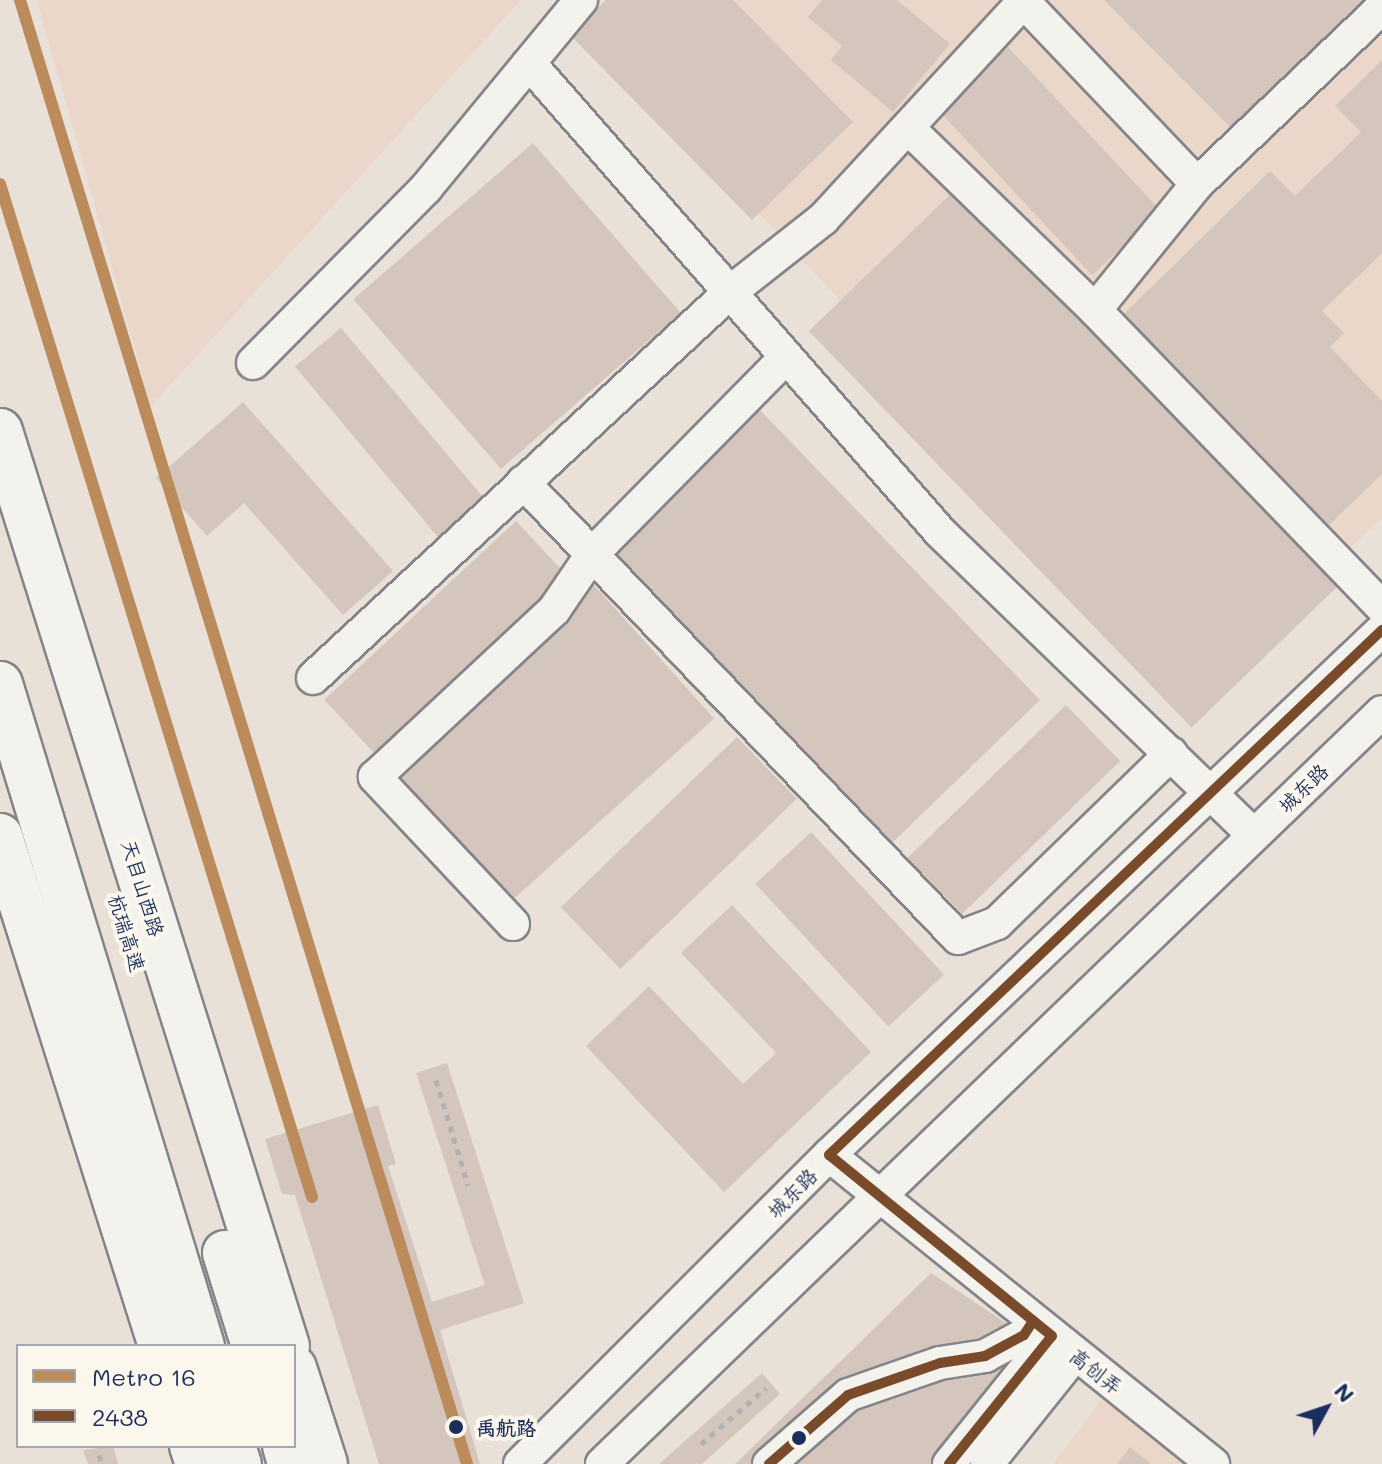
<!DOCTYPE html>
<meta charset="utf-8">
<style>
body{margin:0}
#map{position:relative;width:1382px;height:1464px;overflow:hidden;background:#e9e0d8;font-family:Mali,"LXGW WenKai TC",sans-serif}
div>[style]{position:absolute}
.built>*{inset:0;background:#ead7c9}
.building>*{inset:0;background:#d4c6bc;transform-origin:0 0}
.path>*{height:5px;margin-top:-2.5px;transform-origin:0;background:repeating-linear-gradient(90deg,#b1b1b3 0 6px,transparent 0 12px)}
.roads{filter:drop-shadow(2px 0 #848489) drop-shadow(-2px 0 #848489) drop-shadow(0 2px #848489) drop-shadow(0 -2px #848489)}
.minor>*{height:32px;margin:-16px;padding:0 16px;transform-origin:16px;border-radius:16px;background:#f4f2ed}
.highway>*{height:44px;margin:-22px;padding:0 22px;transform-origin:22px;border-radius:22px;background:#f4f2ed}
.bus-1>*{height:10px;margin:-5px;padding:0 5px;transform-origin:5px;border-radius:5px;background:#7a4b2a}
.metro-1>*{height:12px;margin:-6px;padding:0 6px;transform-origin:6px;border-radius:6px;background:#bb8b5c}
.dots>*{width:22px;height:22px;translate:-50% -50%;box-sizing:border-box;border:4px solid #fbf7ec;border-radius:50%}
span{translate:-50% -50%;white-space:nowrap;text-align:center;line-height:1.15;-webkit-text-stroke:8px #fbf7ec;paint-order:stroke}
.street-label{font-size:20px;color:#1b2f5e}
.stop-label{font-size:20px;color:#1b2f5e;font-weight:700}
.left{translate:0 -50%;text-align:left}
.legend{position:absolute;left:16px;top:1344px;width:280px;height:104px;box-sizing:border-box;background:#fbf7ec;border:2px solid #a1a7b3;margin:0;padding:10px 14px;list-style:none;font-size:24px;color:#1b2f5e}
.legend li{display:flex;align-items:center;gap:16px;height:40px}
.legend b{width:40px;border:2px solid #a1a7b3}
.north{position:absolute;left:1286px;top:1368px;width:80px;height:80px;-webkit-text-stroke:6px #fbf7ec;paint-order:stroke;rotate:50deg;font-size:22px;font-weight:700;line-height:32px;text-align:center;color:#1b2f5e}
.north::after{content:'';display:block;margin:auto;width:28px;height:36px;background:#1b2f5e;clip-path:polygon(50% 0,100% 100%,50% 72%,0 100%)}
</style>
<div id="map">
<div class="built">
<div style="clip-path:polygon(37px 0,521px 0,151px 406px)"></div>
<div style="clip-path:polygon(684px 0,1382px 0,1382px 518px,1200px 686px,626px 71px)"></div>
<div style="clip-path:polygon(1103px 1398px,1186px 1464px,1053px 1464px)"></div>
</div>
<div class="building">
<div style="clip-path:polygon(606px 0,733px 0,853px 122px,752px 220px,570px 35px)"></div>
<div style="clip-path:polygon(822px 0,897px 0,950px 44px,893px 112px,831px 60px,842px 46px,808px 17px)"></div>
<div style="clip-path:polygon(1104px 0,1370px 0,1236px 133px)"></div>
<div style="left:1006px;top:45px;width:227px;height:94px;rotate:47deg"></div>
<div style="clip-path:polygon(1382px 60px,1382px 253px,1322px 311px,1344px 333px,1330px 347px,1382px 401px,1382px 474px,1329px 525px,1124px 314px,1270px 171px,1295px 196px,1361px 132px,1335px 106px)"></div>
<div style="left:533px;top:143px;width:225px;height:238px;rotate:49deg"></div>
<div style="left:957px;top:188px;width:551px;height:206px;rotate:46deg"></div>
<div style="left:341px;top:328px;width:222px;height:60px;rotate:50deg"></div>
<div style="clip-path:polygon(243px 402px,393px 571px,343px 615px,244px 503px,207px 536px,156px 478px)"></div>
<div style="left:758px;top:408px;width:406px;height:212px;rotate:46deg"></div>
<div style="left:516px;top:521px;width:78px;height:262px;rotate:47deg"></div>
<div style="left:593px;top:584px;width:181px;height:272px;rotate:48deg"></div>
<div style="left:1066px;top:705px;width:78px;height:220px;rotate:46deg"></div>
<div style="left:737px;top:737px;width:86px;height:245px;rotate:46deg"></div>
<div style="left:811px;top:832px;width:195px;height:76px;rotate:47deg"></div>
<div style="clip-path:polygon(732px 905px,871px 1052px,724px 1192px,586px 1046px,649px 986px,743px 1084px,776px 1053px,681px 953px)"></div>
<div style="clip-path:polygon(447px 1063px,524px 1303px,440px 1330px,480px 1464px,379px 1464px,295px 1195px,282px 1194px,265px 1139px,378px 1105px,396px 1164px,388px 1166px,432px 1302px,485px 1285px,416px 1073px)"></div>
<div style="clip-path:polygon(931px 1273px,1024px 1335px,964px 1464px,735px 1464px)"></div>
<div style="clip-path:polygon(762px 1373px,780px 1394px,702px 1464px,659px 1464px)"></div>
<div style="clip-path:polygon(113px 1446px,118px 1464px,88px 1464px,83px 1450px)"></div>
<div style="clip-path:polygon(1130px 1447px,1151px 1464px,1117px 1464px)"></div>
</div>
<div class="path">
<div style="left:436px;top:1080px;width:110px;rotate:73.1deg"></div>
<div style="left:701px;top:1444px;width:86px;rotate:-40.7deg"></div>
<div style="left:99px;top:1455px;width:9px;rotate:72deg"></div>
</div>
<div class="roads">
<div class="minor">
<div style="left:1022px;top:0;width:254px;rotate:46.4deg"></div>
<div style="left:1197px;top:184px;width:162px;rotate:129deg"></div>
<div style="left:1095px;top:310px;width:413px;rotate:46deg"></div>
<div style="left:529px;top:63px;width:624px;rotate:48.77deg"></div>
<div style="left:940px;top:532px;width:436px;rotate:44deg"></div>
<div style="left:908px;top:128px;width:261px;rotate:44.2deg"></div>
<div style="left:1197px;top:184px;width:255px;rotate:-43.6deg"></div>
<div style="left:253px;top:363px;width:246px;rotate:-45.3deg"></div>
<div style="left:426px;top:188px;width:244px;rotate:-50.5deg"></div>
<div style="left:523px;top:482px;width:630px;rotate:46.35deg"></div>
<div style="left:958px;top:938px;width:42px;rotate:-21deg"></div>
<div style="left:997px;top:923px;width:243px;rotate:-44.2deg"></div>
<div style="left:313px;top:678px;width:567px;rotate:-42.78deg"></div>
<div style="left:729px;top:293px;width:120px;rotate:-38.2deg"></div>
<div style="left:823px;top:219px;width:298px;rotate:-47.3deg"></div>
<div style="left:513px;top:924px;width:202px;rotate:-133.2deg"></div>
<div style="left:375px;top:777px;width:245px;rotate:-43deg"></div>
<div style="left:554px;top:610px;width:69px;rotate:-55.6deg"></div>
<div style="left:593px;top:553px;width:275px;rotate:-45.4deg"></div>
<div style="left:829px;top:1155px;width:493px;rotate:38.8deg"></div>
<div style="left:520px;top:1464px;width:437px;rotate:-45deg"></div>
<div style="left:829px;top:1155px;width:763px;rotate:-43.51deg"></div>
<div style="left:602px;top:1464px;width:1083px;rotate:-43.95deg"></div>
<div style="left:769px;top:1464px;width:105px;rotate:-41.1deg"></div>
<div style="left:848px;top:1395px;width:97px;rotate:-19.2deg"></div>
<div style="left:940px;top:1363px;width:46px;rotate:-8.8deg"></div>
<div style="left:985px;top:1356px;width:44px;rotate:-28.3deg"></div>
<div style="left:1024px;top:1335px;width:17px;rotate:-57deg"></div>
<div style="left:949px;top:1464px;width:164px;rotate:-51.2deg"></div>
<div style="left:987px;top:1464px;width:141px;rotate:-51.3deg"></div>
</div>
<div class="highway">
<div style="left:0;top:431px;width:959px;rotate:72.59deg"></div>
<div style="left:0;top:684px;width:692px;rotate:73.03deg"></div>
<div style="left:0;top:836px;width:535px;rotate:72.48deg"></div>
<div style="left:225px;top:1253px;width:97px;rotate:72.7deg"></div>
<div style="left:294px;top:1368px;width:101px;rotate:72.1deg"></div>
<div style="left:192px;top:1446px;width:19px;rotate:72deg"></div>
<div style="left:233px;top:1446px;width:19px;rotate:72deg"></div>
<div style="left:285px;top:1446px;width:19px;rotate:74deg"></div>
</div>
</div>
<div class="bus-1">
<div style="left:769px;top:1464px;width:105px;rotate:-41.1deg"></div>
<div style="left:848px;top:1395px;width:97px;rotate:-19.2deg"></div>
<div style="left:940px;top:1363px;width:46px;rotate:-8.8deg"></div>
<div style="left:985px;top:1356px;width:44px;rotate:-28.3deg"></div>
<div style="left:1024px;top:1335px;width:17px;rotate:-57deg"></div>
<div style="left:949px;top:1464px;width:164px;rotate:-51.2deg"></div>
<div style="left:1052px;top:1336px;width:287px;rotate:-140.9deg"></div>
<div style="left:829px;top:1155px;width:763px;rotate:-43.51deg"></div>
</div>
<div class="metro-1">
<div style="left:20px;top:0;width:1531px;rotate:73.02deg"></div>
<div style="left:0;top:184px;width:1060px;rotate:72.88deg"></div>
</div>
<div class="dots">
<div style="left:456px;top:1427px;background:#1b2f5e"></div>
<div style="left:799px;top:1438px;background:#1b2f5e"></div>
</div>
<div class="street-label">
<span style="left:1303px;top:788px;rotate:-44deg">城东路</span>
<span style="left:143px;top:888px;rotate:73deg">天目山西路</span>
<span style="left:127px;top:933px;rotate:73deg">杭瑞高速</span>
<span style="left:792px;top:1193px;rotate:-45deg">城东路</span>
<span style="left:1096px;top:1371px;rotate:38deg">高创弄</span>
</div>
<div class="stop-label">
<span class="left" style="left:476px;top:1427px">禹航路</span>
</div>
<ul class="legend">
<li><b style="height:10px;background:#bb8b5c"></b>Metro 16</li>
<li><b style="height:10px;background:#7a4b2a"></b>2438</li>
</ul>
<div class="north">N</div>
</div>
